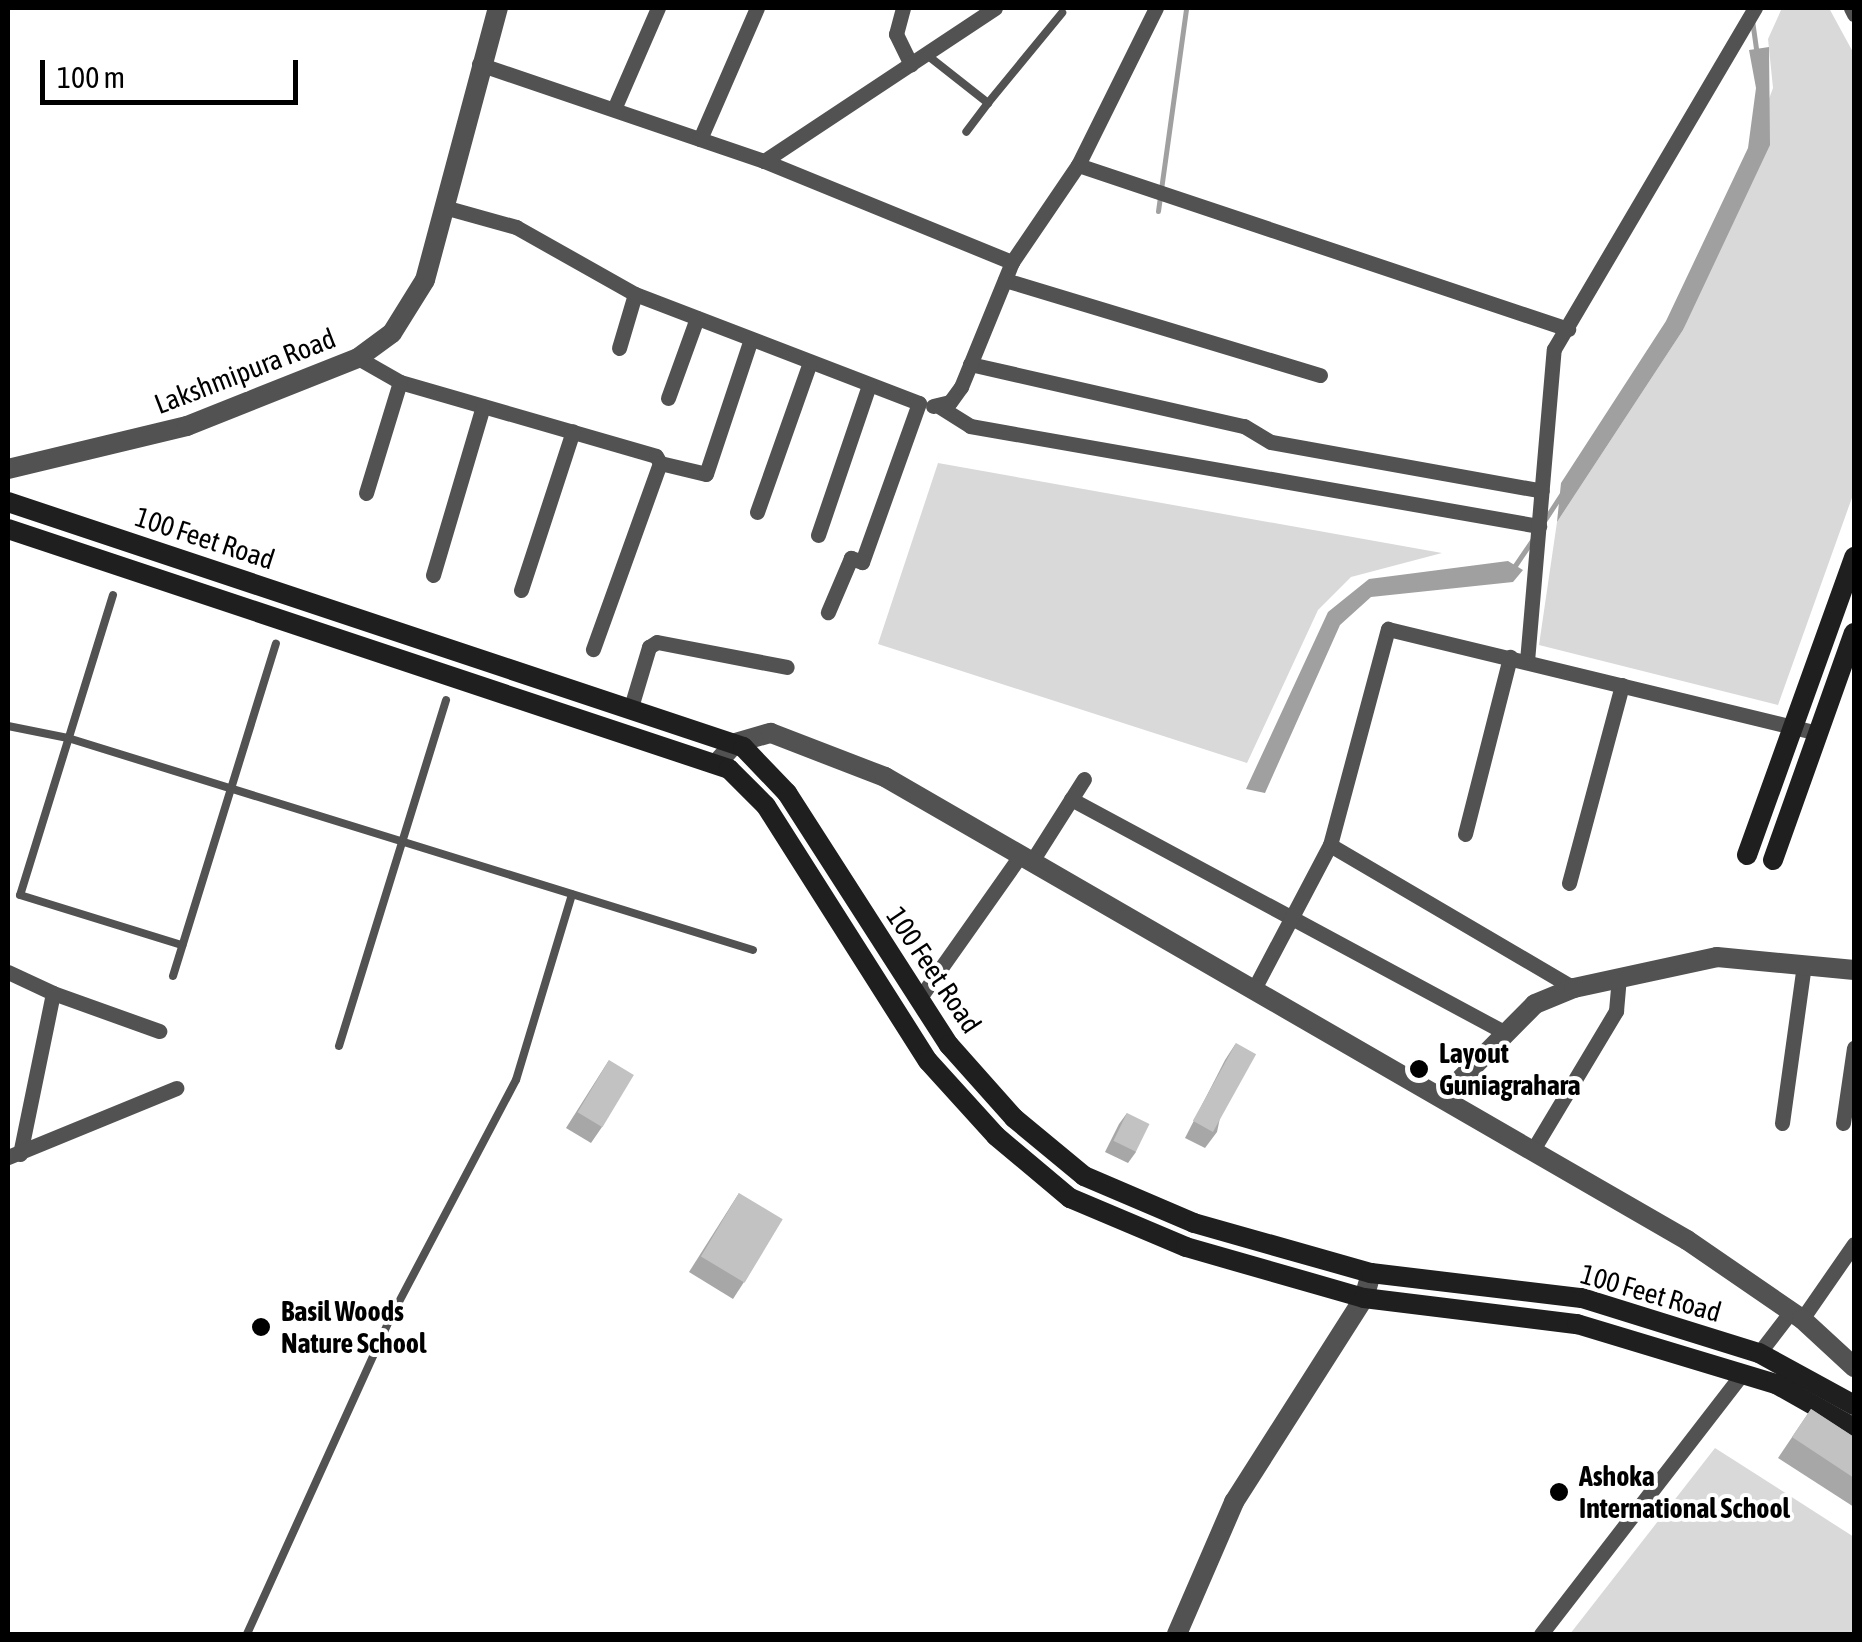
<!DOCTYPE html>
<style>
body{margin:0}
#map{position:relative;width:1862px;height:1642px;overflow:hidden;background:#fff;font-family:"Asap Condensed",sans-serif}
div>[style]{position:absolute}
.green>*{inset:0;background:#d9d9d9}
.water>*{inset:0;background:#a0a0a0}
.stream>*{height:5px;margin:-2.5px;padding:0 2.5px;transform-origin:2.5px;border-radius:2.5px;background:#a0a0a0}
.service>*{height:8px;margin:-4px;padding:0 4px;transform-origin:4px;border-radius:4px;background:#525252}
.minor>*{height:15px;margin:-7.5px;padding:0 7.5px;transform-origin:7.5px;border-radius:7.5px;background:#525252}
.tertiary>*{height:20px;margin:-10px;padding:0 10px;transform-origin:10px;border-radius:10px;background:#525252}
.secondary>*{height:20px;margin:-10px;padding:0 10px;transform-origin:10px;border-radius:10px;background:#1f1f1f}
.wall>*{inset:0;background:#a7a7a7}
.building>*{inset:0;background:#c2c2c2;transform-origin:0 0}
.dots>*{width:28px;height:28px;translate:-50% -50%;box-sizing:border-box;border:5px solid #fff;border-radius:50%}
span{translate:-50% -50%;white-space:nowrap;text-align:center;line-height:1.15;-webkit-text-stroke:8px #fff;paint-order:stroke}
.street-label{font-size:28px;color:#000}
.poi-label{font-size:28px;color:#000;font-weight:700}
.left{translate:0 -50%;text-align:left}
.frame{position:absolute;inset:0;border:10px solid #000;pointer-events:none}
.scale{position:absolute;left:40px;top:60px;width:258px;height:45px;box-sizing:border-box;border:5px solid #000;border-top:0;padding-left:12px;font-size:30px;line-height:35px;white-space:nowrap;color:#000;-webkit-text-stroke:8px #fff;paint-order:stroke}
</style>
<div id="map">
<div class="green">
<div style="clip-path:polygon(1782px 8px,1829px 8px,1854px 54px,1854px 492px,1778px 705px,1539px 645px,1557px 522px,1683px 330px,1773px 88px,1768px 39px)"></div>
<div style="clip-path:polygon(938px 463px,1442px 553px,1351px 577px,1318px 610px,1247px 763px,878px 644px)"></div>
<div style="clip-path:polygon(1715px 1448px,1854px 1537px,1854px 1634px,1570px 1634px)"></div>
</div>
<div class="water">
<div style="clip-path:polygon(1769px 47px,1770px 145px,1683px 330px,1557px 522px,1561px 483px,1666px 321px,1748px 148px,1756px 88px,1749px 50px)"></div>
<div style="clip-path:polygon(1508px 561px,1523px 570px,1513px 582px,1371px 597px,1340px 625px,1265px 793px,1246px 789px,1328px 612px,1369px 579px)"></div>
</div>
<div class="stream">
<div style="left:1752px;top:20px;width:34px;rotate:82deg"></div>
<div style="left:1158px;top:211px;width:205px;rotate:-82.1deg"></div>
<div style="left:1544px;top:521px;width:33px;rotate:-57deg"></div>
<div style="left:1514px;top:567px;width:34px;rotate:-56deg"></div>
</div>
<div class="service">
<div style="left:927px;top:55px;width:78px;rotate:38.2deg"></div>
<div style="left:988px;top:103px;width:36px;rotate:127deg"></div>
<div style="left:988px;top:103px;width:117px;rotate:-50.6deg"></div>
<div style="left:113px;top:595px;width:314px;rotate:107.2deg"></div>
<div style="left:20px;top:895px;width:170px;rotate:17.2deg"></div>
<div style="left:8px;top:726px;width:61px;rotate:11.3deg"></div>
<div style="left:68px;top:738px;width:717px;rotate:17.2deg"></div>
<div style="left:173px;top:976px;width:348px;rotate:-72.8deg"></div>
<div style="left:339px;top:1046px;width:362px;rotate:-72.8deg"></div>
<div style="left:247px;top:1634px;width:348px;rotate:-65.6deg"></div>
<div style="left:391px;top:1317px;width:268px;rotate:-62.2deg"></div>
<div style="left:516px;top:1080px;width:194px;rotate:-73.2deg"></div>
</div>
<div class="minor">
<div style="left:903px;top:8px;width:27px;rotate:105deg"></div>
<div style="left:896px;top:34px;width:34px;rotate:64deg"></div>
<div style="left:1851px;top:8px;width:7px;rotate:63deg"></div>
<div style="left:479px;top:64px;width:301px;rotate:18.8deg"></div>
<div style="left:764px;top:161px;width:268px;rotate:22.2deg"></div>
<div style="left:614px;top:109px;width:110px;rotate:-66.5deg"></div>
<div style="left:700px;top:139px;width:143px;rotate:-66.5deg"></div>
<div style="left:764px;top:161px;width:277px;rotate:-33.5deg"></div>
<div style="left:1078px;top:165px;width:517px;rotate:18.51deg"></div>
<div style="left:444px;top:207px;width:75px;rotate:15.5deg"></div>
<div style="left:516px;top:227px;width:137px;rotate:29.4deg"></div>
<div style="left:635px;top:294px;width:304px;rotate:21deg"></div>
<div style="left:919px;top:403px;width:169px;rotate:109.7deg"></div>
<div style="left:862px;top:562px;width:12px;rotate:-160deg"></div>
<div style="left:851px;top:558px;width:59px;rotate:113.1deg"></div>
<div style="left:1005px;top:280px;width:329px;rotate:16.8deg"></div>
<div style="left:619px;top:348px;width:56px;rotate:-73.5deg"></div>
<div style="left:358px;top:358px;width:48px;rotate:29.7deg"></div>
<div style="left:400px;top:382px;width:266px;rotate:16.1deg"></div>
<div style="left:656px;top:456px;width:8px;rotate:60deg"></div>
<div style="left:660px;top:463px;width:198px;rotate:109.8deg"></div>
<div style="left:970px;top:364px;width:281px;rotate:12.8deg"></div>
<div style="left:1244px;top:426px;width:31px;rotate:31deg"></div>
<div style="left:1271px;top:442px;width:275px;rotate:10.2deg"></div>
<div style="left:668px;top:398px;width:85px;rotate:-70.1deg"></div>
<div style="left:933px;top:406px;width:17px;rotate:-13deg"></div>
<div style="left:950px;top:402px;width:19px;rotate:-54deg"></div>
<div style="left:961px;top:387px;width:135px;rotate:-67.8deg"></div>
<div style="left:1012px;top:262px;width:117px;rotate:-55.8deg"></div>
<div style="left:1078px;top:165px;width:175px;rotate:-63.6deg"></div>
<div style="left:940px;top:407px;width:36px;rotate:32deg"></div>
<div style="left:970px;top:426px;width:578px;rotate:9.97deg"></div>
<div style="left:660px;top:463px;width:47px;rotate:13.4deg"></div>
<div style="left:706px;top:474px;width:142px;rotate:-71.6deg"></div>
<div style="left:366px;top:493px;width:116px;rotate:-73deg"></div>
<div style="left:757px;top:512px;width:159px;rotate:-70.5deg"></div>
<div style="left:818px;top:535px;width:158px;rotate:-71.2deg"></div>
<div style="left:433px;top:575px;width:176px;rotate:-73.5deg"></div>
<div style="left:521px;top:590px;width:167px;rotate:-71.9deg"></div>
<div style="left:1527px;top:661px;width:313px;rotate:-85.1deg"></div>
<div style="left:1554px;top:349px;width:396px;rotate:-59.5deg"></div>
<div style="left:631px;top:707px;width:63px;rotate:-73.3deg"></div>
<div style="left:649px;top:647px;width:9px;rotate:-32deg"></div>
<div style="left:657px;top:642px;width:132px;rotate:10.9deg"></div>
<div style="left:1071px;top:799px;width:493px;rotate:28.3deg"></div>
<div style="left:1465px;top:834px;width:183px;rotate:-75.7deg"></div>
<div style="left:1330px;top:845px;width:283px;rotate:30.4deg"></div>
<div style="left:1032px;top:861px;width:97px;rotate:-57.6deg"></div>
<div style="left:1569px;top:883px;width:205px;rotate:-75deg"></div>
<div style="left:8px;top:972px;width:50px;rotate:25deg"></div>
<div style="left:1255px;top:987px;width:161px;rotate:-62.2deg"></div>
<div style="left:1330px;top:845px;width:224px;rotate:-75deg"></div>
<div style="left:1388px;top:629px;width:442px;rotate:13.6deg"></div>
<div style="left:919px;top:999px;width:175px;rotate:-54.8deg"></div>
<div style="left:1782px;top:1123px;width:160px;rotate:-82.1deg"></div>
<div style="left:1843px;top:1123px;width:76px;rotate:-81.7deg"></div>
<div style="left:1534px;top:1148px;width:160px;rotate:-59.1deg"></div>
<div style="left:1616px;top:1011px;width:35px;rotate:-85deg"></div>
<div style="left:20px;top:1154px;width:164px;rotate:-78.4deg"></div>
<div style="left:53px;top:993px;width:113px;rotate:19.7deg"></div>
<div style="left:8px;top:1157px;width:182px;rotate:-22.3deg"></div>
<div style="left:1802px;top:1319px;width:91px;rotate:-55.3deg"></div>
<div style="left:1759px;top:1353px;width:49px;rotate:-52.4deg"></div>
<div style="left:1541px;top:1634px;width:329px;rotate:-52.3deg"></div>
</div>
<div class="tertiary">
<div style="left:8px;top:469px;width:184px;rotate:-13.5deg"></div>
<div style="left:187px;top:426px;width:184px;rotate:-21.7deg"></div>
<div style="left:358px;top:358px;width:42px;rotate:-36.3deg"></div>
<div style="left:392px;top:333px;width:62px;rotate:-58.1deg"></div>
<div style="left:425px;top:280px;width:282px;rotate:-75deg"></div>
<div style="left:718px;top:762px;width:25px;rotate:-48deg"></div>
<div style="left:735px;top:743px;width:37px;rotate:-16deg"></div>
<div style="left:771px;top:733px;width:122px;rotate:21.1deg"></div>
<div style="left:885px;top:777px;width:926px;rotate:30deg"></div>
<div style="left:1687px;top:1240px;width:140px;rotate:34.5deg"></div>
<div style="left:1802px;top:1319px;width:71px;rotate:42.7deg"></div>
<div style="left:1444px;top:1096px;width:129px;rotate:-45.3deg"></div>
<div style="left:1535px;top:1004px;width:42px;rotate:-22.3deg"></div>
<div style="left:1574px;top:988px;width:146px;rotate:-12.2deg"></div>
<div style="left:1717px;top:957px;width:138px;rotate:5.4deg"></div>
<div style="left:1177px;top:1634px;width:144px;rotate:-66.6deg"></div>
<div style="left:1234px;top:1502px;width:242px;rotate:-57.5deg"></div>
<div style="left:1364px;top:1298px;width:26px;rotate:-74deg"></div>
</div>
<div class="secondary">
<div style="left:8px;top:502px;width:775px;rotate:18.43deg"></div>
<div style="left:743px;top:747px;width:64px;rotate:46.3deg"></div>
<div style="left:787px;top:793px;width:300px;rotate:57.3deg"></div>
<div style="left:949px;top:1045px;width:98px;rotate:48.3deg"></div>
<div style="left:1014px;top:1118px;width:91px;rotate:39.6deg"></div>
<div style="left:1084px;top:1176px;width:120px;rotate:23.1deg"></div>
<div style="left:1194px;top:1223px;width:184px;rotate:15.8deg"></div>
<div style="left:1371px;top:1273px;width:212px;rotate:6.8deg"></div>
<div style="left:1582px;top:1298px;width:185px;rotate:17.3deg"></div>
<div style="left:1759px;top:1353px;width:108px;rotate:28.7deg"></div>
<div style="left:8px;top:529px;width:760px;rotate:18.41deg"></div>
<div style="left:729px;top:769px;width:52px;rotate:45deg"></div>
<div style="left:766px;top:806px;width:302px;rotate:57.6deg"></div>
<div style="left:928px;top:1061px;width:101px;rotate:47.8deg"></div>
<div style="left:996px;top:1136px;width:97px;rotate:40deg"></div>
<div style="left:1070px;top:1198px;width:126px;rotate:22.9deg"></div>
<div style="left:1186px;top:1247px;width:185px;rotate:16deg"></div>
<div style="left:1364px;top:1298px;width:215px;rotate:7deg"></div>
<div style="left:1577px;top:1324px;width:208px;rotate:16.8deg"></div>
<div style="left:1776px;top:1384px;width:90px;rotate:29.4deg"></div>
<div style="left:1747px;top:855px;width:317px;rotate:-70.2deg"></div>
<div style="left:1773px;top:860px;width:241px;rotate:-70.4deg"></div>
</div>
<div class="wall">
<div style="clip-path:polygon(1236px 1043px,1217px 1132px,1205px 1148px,1185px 1138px,1225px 1060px)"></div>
<div style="clip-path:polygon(609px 1060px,602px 1127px,591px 1143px,566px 1128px)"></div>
<div style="clip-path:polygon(1127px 1113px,1136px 1152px,1128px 1163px,1105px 1152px,1119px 1124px)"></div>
<div style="clip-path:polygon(739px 1193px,744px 1282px,733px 1299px,689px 1272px)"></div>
<div style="clip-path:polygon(1811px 1409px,1854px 1437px,1854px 1507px,1778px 1458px)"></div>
</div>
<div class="building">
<div style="left:1236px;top:1043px;width:23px;height:89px;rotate:29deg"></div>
<div style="left:609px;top:1060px;width:29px;height:61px;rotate:31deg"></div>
<div style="left:1127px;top:1113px;width:25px;height:31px;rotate:26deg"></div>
<div style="left:739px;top:1193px;width:51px;height:74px;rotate:31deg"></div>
<div style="clip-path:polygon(1811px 1409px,1854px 1437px,1854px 1478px,1792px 1437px)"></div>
</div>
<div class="dots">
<div style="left:1419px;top:1069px;background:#000"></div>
<div style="left:261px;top:1327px;background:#000"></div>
<div style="left:1559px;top:1492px;background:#000"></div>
</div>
<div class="street-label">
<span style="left:245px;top:371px;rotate:-21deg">Lakshmipura Road</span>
<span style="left:205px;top:538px;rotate:18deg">100 Feet Road</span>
<span style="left:934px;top:970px;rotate:56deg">100 Feet Road</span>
<span style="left:1651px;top:1293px;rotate:16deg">100 Feet Road</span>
</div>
<div class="poi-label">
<span class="left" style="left:1439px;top:1069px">Layout<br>Guniagrahara</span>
<span class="left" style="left:281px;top:1327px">Basil Woods<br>Nature School</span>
<span class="left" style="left:1579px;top:1492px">Ashoka<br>International School</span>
</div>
<div class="frame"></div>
<div class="scale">100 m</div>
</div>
